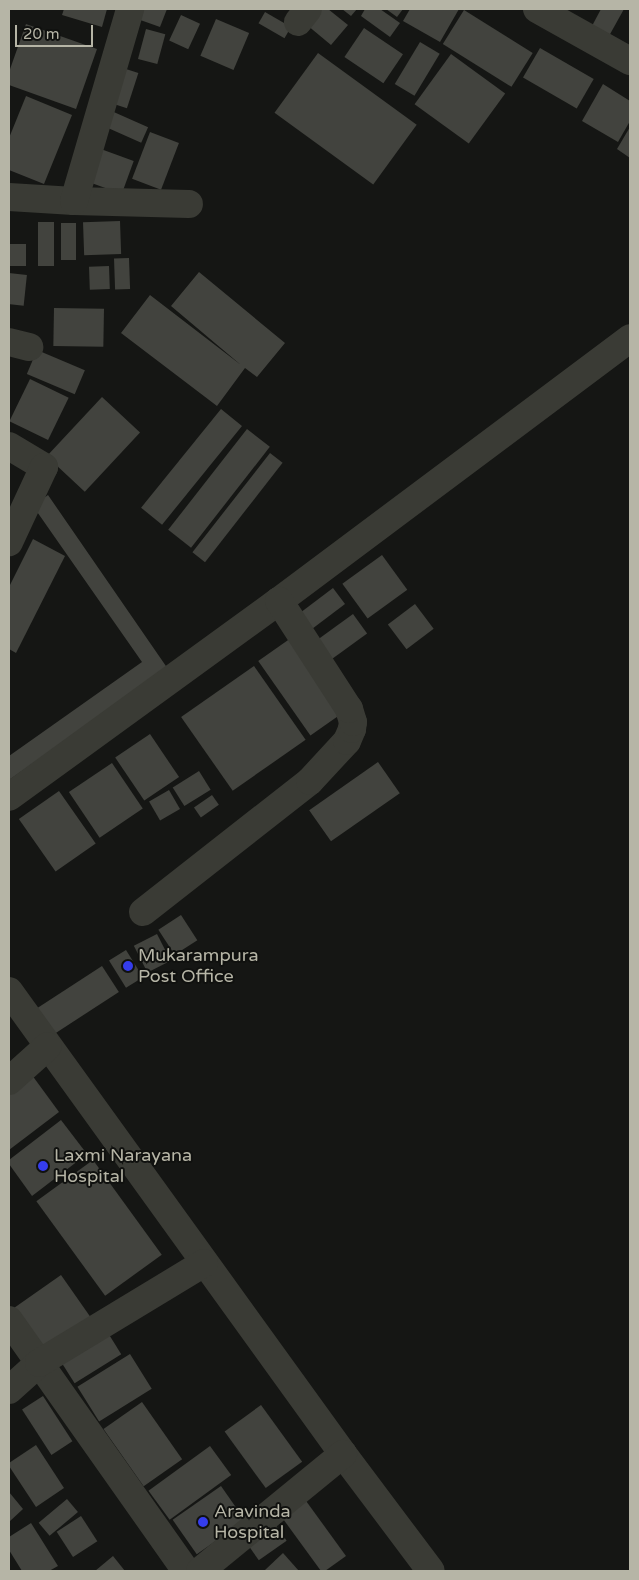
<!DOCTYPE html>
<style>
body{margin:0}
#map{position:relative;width:639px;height:1580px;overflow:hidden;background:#151614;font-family:"Varela Round",sans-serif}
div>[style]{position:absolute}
.building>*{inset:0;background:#42433e;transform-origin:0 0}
.minor>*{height:28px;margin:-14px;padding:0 14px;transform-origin:14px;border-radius:14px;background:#3a3b35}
.dots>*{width:14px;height:14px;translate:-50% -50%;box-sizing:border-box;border:2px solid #10110f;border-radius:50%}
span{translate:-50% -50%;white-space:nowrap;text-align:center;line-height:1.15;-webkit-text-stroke:4px #10110f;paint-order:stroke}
.poi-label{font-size:18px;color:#b6b5a6}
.left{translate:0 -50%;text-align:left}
.frame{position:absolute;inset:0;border:10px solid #b6b5a6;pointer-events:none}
.scale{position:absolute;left:15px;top:25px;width:78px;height:22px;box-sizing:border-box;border:2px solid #b6b5a6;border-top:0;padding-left:6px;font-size:15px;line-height:18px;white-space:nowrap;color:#b6b5a6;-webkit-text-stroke:4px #10110f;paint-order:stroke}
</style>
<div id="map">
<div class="building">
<div style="clip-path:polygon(64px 9px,107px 9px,102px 27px,62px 15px)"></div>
<div style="clip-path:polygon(132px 9px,167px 9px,160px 27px,129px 16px)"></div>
<div style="clip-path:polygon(320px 9px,328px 9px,348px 25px,331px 45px,307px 25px)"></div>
<div style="clip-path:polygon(342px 9px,357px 9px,351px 16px)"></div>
<div style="clip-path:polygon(365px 9px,380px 9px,400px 23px,390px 37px,361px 16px)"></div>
<div style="clip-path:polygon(386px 9px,403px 9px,397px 17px)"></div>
<div style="clip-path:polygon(410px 9px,459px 9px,440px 42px,403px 21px)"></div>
<div style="clip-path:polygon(601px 9px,624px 9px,609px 36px,592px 26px)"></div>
<div style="left:464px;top:10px;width:81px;height:40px;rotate:32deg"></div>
<div style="left:265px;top:12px;width:30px;height:13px;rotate:30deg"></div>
<div style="left:181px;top:15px;width:21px;height:28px;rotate:25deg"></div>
<div style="left:216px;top:19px;width:36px;height:40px;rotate:23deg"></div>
<div style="clip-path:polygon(26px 24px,97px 49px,76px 109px,9px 85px,9px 72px)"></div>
<div style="left:364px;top:28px;width:47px;height:35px;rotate:34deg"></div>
<div style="left:146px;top:29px;width:20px;height:31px;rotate:15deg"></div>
<div style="left:420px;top:42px;width:23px;height:49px;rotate:31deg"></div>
<div style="left:540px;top:48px;width:62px;height:34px;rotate:30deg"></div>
<div style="left:318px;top:53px;width:122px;height:74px;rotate:36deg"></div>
<div style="left:451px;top:54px;width:67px;height:62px;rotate:36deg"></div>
<div style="left:126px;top:69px;width:13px;height:37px;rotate:18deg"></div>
<div style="clip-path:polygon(603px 84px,630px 101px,630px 121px,618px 142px,582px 121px)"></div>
<div style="clip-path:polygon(26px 96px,72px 115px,44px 184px,9px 170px,9px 138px)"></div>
<div style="left:107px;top:109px;width:45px;height:17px;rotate:24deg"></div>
<div style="clip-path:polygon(630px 127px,630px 158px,617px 149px)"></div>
<div style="left:150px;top:132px;width:31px;height:50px;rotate:21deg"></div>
<div style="left:98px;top:148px;width:38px;height:35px;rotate:20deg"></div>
<div style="left:120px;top:221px;width:33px;height:37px;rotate:88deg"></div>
<div style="left:54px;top:222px;width:44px;height:16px;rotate:90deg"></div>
<div style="left:61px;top:223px;width:15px;height:37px"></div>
<div style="left:9px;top:244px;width:17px;height:22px"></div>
<div style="left:129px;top:258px;width:31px;height:15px;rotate:88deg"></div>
<div style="left:109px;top:266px;width:23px;height:20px;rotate:88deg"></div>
<div style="clip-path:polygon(199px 272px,285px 343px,257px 377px,245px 368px,217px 406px,121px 333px,150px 295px,241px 365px,171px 306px)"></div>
<div style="left:9px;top:273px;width:18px;height:31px;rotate:6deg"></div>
<div style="left:54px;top:308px;width:50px;height:38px;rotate:1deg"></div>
<div style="left:37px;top:350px;width:52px;height:26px;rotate:23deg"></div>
<div style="left:30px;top:379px;width:43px;height:47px;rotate:26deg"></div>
<div style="left:102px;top:397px;width:52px;height:81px;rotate:43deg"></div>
<div style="left:221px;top:409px;width:27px;height:127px;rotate:39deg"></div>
<div style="left:247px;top:429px;width:29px;height:128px;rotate:38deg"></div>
<div style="left:270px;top:453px;width:16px;height:126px;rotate:38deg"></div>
<div style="clip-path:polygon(48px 495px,168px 669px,9px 780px,9px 756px,142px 662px,33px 506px)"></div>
<div style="clip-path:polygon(33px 539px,65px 556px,16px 653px,9px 649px,9px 587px)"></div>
<div style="left:382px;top:555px;width:43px;height:49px;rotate:54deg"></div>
<div style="left:333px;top:588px;width:20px;height:41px;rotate:53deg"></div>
<div style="left:415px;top:604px;width:31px;height:34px;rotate:53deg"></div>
<div style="left:353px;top:614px;width:24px;height:46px;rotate:54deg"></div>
<div style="left:291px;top:638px;width:91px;height:40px;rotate:55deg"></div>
<div style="left:254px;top:666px;width:90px;height:89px;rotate:55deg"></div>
<div style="left:150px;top:734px;width:52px;height:42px;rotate:56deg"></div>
<div style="left:378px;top:762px;width:38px;height:84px;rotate:55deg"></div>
<div style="left:112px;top:763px;width:55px;height:52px;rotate:56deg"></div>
<div style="left:199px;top:771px;width:22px;height:31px;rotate:58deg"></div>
<div style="left:169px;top:790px;width:22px;height:23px;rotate:60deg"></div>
<div style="left:59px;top:791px;width:64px;height:49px;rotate:55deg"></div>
<div style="left:212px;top:795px;width:12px;height:22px;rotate:55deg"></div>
<div style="left:181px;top:915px;width:30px;height:27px;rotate:57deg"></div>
<div style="left:157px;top:934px;width:30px;height:26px;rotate:63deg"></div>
<div style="left:126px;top:950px;width:32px;height:20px;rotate:58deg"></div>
<div style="left:102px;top:966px;width:31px;height:88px;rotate:57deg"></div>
<div style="clip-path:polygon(29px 1071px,59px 1112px,9px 1150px,9px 1086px)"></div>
<div style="clip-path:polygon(61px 1120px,87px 1154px,32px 1196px,9px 1164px,9px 1160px)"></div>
<div style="left:93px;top:1160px;width:117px;height:70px;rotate:54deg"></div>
<div style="left:61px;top:1275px;width:51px;height:57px;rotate:55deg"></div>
<div style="left:108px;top:1333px;width:25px;height:55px;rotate:58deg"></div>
<div style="left:130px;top:1354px;width:41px;height:62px;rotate:58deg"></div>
<div style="left:43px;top:1396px;width:54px;height:25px;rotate:57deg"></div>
<div style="left:142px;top:1402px;width:70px;height:47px;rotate:55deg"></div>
<div style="left:261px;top:1405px;width:70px;height:45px;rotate:54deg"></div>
<div style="clip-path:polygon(36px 1445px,64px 1488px,36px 1507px,9px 1466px,9px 1463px)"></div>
<div style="left:210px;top:1446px;width:36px;height:76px;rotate:54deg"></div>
<div style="left:221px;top:1486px;width:42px;height:59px;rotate:55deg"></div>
<div style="clip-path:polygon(9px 1492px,23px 1509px,9px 1522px)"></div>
<div style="clip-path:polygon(301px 1494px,346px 1556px,325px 1571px,321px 1571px,278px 1512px)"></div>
<div style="left:67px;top:1499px;width:17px;height:37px;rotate:50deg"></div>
<div style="left:81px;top:1516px;width:30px;height:29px;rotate:57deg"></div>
<div style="left:270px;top:1517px;width:29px;height:34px;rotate:55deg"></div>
<div style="clip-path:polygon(31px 1523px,58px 1566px,49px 1571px,22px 1571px,9px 1550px,9px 1537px)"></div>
<div style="clip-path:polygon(283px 1553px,299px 1571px,266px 1571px,265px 1570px)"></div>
<div style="clip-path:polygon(113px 1556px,125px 1571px,95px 1571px)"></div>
</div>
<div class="minor">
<div style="left:537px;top:9px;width:107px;rotate:29.2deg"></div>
<div style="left:298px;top:22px;width:16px;rotate:-52deg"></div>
<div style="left:9px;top:197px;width:65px;rotate:3.5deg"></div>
<div style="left:74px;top:201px;width:115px;rotate:1.5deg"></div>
<div style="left:74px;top:201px;width:200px;rotate:-73.7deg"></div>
<div style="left:9px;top:342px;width:21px;rotate:14deg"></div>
<div style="left:9px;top:446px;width:41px;rotate:31deg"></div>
<div style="left:44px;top:467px;width:83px;rotate:115deg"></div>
<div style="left:9px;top:797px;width:334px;rotate:-36deg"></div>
<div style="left:279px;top:601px;width:439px;rotate:-36.8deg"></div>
<div style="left:143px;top:912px;width:212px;rotate:-38.1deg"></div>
<div style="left:310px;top:781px;width:54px;rotate:-47.2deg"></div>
<div style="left:347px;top:741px;width:13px;rotate:-67deg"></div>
<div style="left:352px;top:729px;width:7px;rotate:-82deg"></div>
<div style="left:353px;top:722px;width:14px;rotate:-107deg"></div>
<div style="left:349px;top:709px;width:129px;rotate:-122.9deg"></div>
<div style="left:9px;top:991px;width:571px;rotate:54.19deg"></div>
<div style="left:343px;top:1454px;width:146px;rotate:53.1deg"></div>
<div style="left:9px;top:1081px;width:52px;rotate:-41.9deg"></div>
<div style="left:9px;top:1320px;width:307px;rotate:54.8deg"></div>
<div style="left:9px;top:1390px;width:40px;rotate:-42deg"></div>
<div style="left:39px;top:1363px;width:193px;rotate:-31.2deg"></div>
<div style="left:200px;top:1571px;width:185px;rotate:-39.3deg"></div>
</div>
<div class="dots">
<div style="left:128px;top:966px;background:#353ded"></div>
<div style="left:43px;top:1166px;background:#353ded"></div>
<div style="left:203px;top:1522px;background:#353ded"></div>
</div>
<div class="poi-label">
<span class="left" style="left:138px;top:966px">Mukarampura<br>Post Office</span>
<span class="left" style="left:54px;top:1166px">Laxmi Narayana<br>Hospital</span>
<span class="left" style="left:214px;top:1522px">Aravinda<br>Hospital</span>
</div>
<div class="frame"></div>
<div class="scale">20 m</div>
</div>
